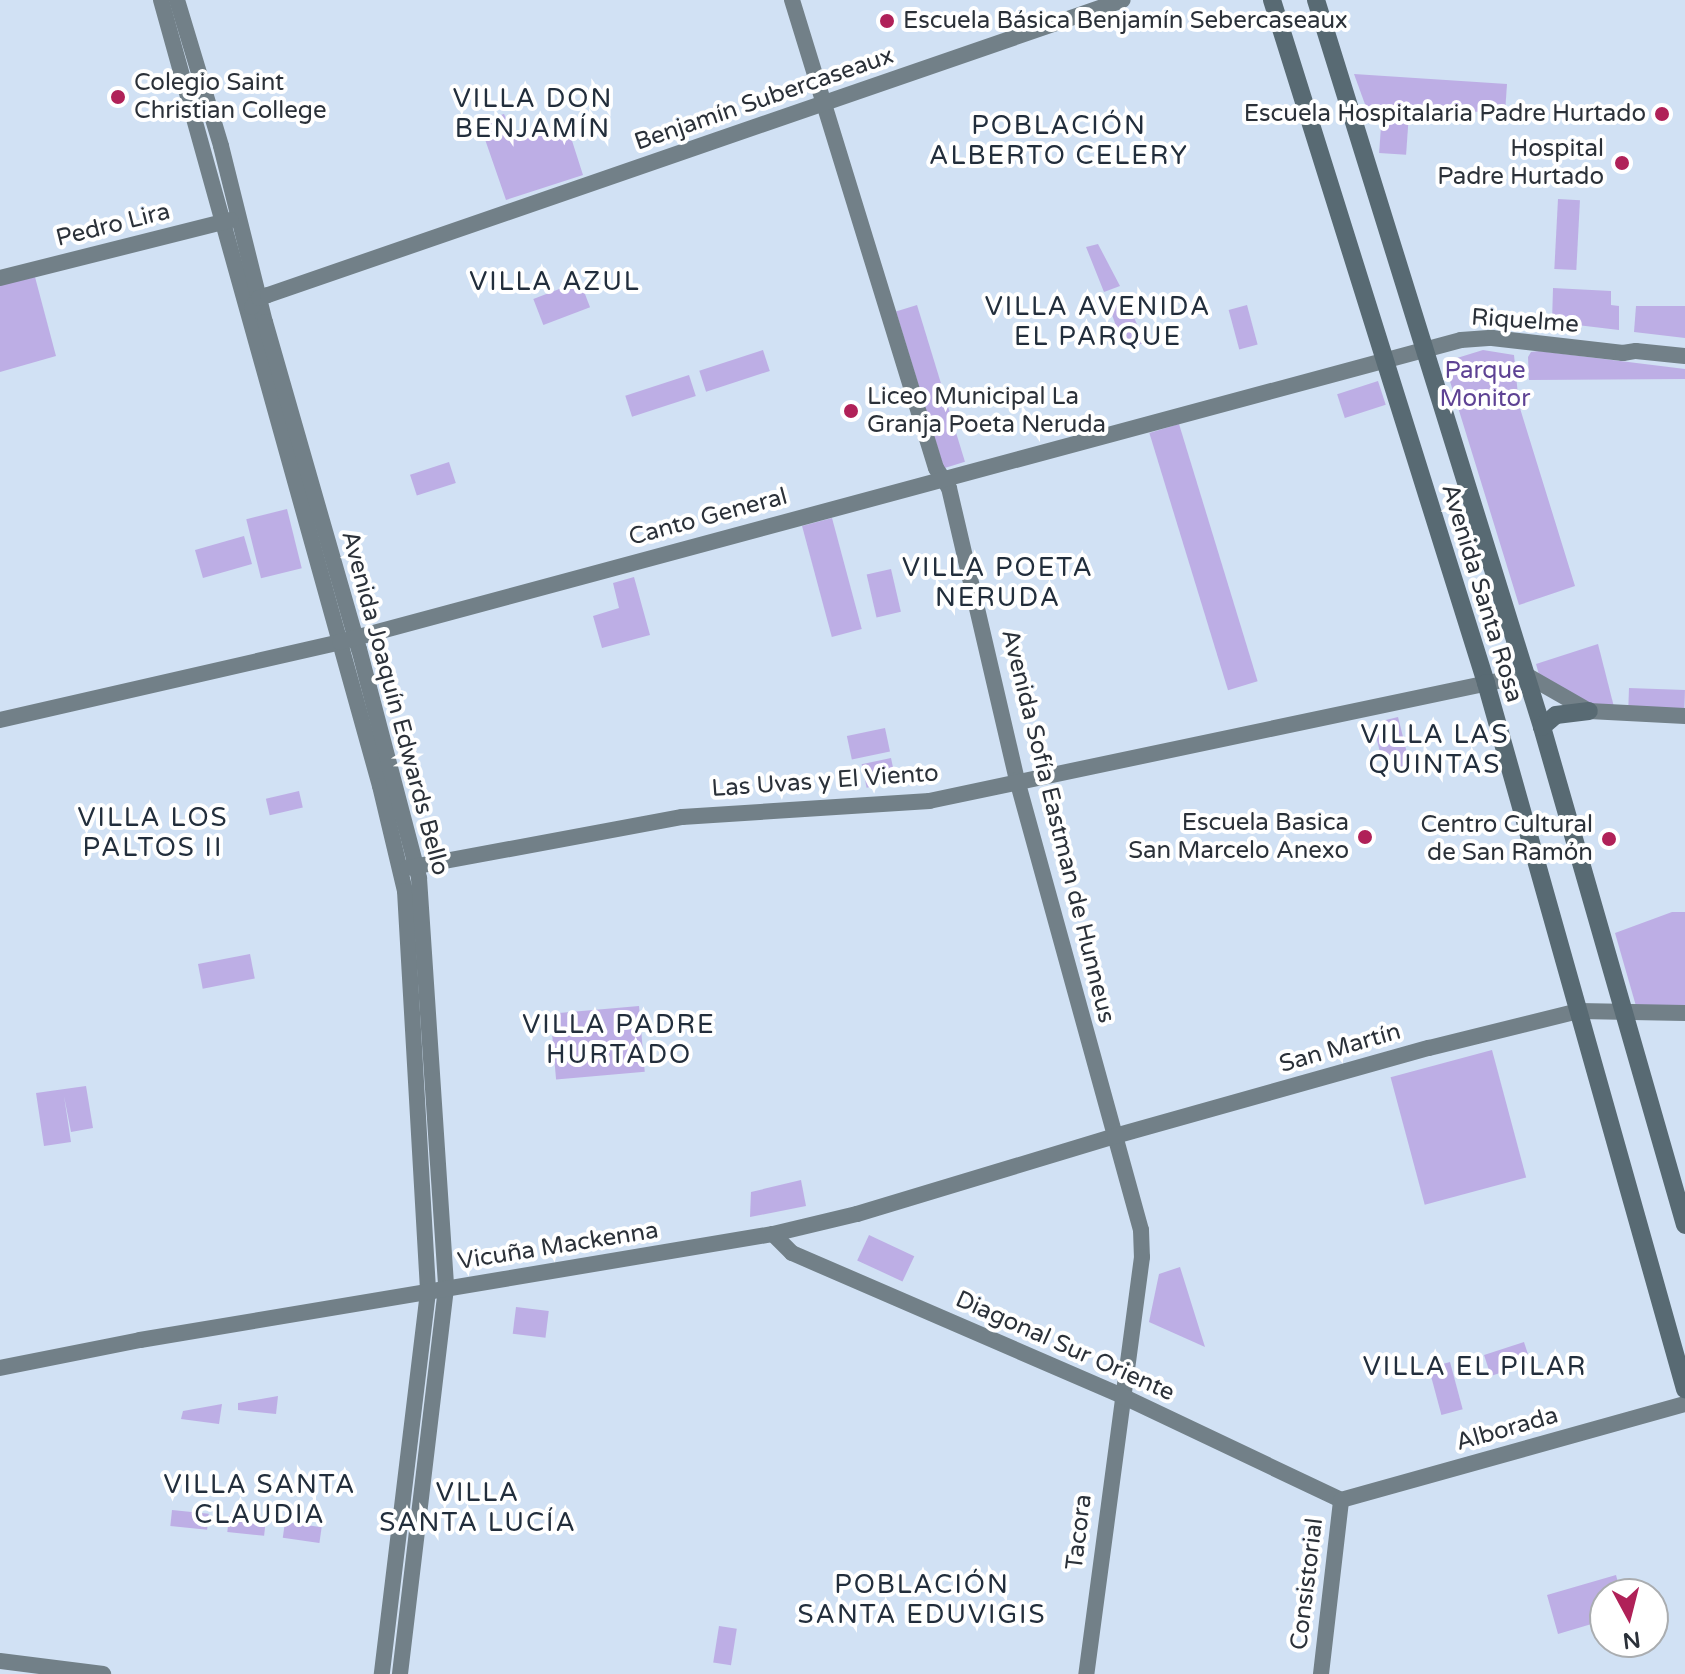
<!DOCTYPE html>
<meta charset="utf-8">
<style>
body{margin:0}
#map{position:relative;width:1685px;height:1674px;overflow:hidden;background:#d1e1f4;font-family:"Varela Round",sans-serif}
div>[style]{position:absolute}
.green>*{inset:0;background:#bdaee5;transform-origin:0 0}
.secondary>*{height:16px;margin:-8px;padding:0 8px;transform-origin:8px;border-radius:8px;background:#728088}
.primary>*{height:18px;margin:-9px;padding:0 9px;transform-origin:9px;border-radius:9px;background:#586a73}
.dots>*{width:22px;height:22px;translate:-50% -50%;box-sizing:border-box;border:4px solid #fff;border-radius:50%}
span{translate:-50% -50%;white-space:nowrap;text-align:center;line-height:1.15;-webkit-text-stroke:8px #fff;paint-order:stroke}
.poi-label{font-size:24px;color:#2b3139}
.left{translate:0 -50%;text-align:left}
.right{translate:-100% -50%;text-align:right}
.street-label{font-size:24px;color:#2b3139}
.park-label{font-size:24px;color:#5e4294}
.neighbourhood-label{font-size:26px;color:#222e3c;letter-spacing:2px}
.north{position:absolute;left:1589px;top:1578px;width:80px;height:80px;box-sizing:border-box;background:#fff;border:2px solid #aaadb0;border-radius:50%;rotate:173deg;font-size:22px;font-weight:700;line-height:32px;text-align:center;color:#2b3139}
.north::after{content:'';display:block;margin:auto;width:28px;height:36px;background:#b02158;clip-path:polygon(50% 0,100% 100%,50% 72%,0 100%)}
</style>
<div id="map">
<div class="green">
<div style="clip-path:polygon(1354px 74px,1507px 84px,1505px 113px,1366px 107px)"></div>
<div style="left:1382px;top:112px;width:27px;height:41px;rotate:4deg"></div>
<div style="clip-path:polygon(504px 114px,515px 139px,566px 122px,583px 175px,506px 200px,479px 122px)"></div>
<div style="left:1558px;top:199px;width:22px;height:70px;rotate:3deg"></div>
<div style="clip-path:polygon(1098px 244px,1120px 286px,1104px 292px,1086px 247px)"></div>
<div style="clip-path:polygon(35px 277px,56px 356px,0 372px,0 285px)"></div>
<div style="left:580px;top:281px;width:28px;height:50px;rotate:69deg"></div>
<div style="clip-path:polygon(1553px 288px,1611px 291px,1611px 305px,1619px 306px,1619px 330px,1552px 322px)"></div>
<div style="clip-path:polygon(1124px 294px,1145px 343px,1124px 348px,1107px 301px)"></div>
<div style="left:917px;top:305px;width:164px;height:22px;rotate:73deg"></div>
<div style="left:1247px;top:305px;width:41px;height:19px;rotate:75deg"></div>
<div style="clip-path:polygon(1636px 306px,1685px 306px,1685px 338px,1634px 332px)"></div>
<div style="left:763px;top:350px;width:22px;height:67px;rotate:72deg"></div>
<div style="clip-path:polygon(1483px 350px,1514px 355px,1519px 405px,1575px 586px,1519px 605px,1444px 362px)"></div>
<div style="clip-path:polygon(1539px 351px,1685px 369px,1685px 379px,1529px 380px,1528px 357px,1531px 352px)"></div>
<div style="left:689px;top:375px;width:22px;height:67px;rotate:72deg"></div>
<div style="left:1378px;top:381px;width:25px;height:43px;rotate:72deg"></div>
<div style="left:1179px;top:424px;width:269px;height:31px;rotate:73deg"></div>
<div style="left:449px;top:462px;width:22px;height:41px;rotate:72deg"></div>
<div style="left:287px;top:509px;width:61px;height:42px;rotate:76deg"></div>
<div style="left:832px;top:518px;width:115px;height:31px;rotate:75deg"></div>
<div style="left:244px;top:536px;width:29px;height:51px;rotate:74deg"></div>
<div style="left:891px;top:569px;width:44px;height:25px;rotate:77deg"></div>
<div style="clip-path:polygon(634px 577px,650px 635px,602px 648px,593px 616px,619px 608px,613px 583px)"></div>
<div style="clip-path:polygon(1598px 644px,1614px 707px,1588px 705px,1540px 678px,1536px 664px)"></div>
<div style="left:1629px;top:688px;width:56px;height:20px;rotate:2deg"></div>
<div style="left:1398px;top:717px;width:49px;height:26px;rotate:76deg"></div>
<div style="left:885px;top:728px;width:24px;height:39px;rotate:78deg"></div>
<div style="left:891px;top:758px;width:24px;height:30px;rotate:78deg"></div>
<div style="left:299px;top:791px;width:17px;height:34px;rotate:77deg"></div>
<div style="clip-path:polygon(1672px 912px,1685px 912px,1685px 1008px,1636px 1006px,1615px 933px)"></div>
<div style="left:250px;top:954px;width:25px;height:53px;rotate:79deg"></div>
<div style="left:639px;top:1006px;width:66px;height:89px;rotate:85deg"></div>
<div style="left:1492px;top:1050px;width:132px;height:105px;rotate:75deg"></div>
<div style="clip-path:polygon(86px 1086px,93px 1128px,71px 1132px,64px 1096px,71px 1142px,44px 1146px,36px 1093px)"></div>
<div style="clip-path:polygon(801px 1180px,806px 1206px,750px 1217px,751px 1192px)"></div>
<div style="left:869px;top:1235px;width:50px;height:28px;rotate:25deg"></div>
<div style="clip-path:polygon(1180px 1267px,1205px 1347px,1149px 1322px,1159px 1274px)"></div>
<div style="left:516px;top:1307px;width:33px;height:27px;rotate:7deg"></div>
<div style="left:1524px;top:1342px;width:22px;height:42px;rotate:72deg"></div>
<div style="left:1450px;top:1362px;width:49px;height:22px;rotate:75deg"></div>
<div style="clip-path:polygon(278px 1396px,276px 1414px,238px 1410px,238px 1403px)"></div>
<div style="clip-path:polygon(222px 1404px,219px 1424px,181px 1419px,183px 1411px)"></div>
<div style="left:172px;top:1510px;width:37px;height:16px;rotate:6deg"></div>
<div style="left:229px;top:1516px;width:37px;height:16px;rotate:6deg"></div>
<div style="left:285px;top:1522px;width:37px;height:16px;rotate:8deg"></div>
<div style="clip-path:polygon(1616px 1575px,1621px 1594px,1605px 1594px,1605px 1620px,1558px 1634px,1547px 1595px)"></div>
<div style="left:719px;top:1626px;width:18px;height:37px;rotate:9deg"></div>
</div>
<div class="secondary">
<div style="left:161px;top:0;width:816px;rotate:74.43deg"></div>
<div style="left:380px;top:786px;width:108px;rotate:76.6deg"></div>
<div style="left:405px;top:891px;width:402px;rotate:86.7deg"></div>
<div style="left:428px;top:1292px;width:385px;rotate:96.9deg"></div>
<div style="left:177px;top:0;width:152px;rotate:73.2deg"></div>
<div style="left:221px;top:146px;width:181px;rotate:76deg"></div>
<div style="left:265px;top:322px;width:340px;rotate:74deg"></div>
<div style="left:359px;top:649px;width:237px;rotate:75.3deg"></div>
<div style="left:419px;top:878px;width:411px;rotate:86.2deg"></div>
<div style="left:446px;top:1288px;width:389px;rotate:96.8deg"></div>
<div style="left:792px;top:0;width:490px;rotate:72.9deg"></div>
<div style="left:936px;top:468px;width:24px;rotate:57deg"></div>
<div style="left:949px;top:488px;width:300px;rotate:76.9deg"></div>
<div style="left:1017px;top:780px;width:467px;rotate:74.6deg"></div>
<div style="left:1141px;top:1230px;width:27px;rotate:88deg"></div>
<div style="left:1142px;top:1257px;width:421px;rotate:97.6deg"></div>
<div style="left:0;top:278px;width:238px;rotate:-14.1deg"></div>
<div style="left:252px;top:307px;width:11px;rotate:-52deg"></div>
<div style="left:259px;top:298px;width:9px;rotate:-18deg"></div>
<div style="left:268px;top:295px;width:904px;rotate:-19.04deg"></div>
<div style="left:0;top:720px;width:349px;rotate:-12.9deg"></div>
<div style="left:340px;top:642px;width:1161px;rotate:-15.08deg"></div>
<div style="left:1461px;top:340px;width:31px;rotate:-4deg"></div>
<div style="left:1492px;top:338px;width:132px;rotate:6.5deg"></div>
<div style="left:1623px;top:353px;width:13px;rotate:-9deg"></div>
<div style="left:1636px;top:351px;width:49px;rotate:5.8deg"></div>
<div style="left:407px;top:868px;width:280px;rotate:-10.5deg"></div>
<div style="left:682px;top:817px;width:248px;rotate:-3.7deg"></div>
<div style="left:929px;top:801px;width:610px;rotate:-11.92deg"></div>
<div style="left:1526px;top:675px;width:73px;rotate:29.7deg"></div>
<div style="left:1589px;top:711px;width:96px;rotate:3deg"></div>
<div style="left:773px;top:1234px;width:27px;rotate:45deg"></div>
<div style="left:792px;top:1253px;width:360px;rotate:23.4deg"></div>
<div style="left:1122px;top:1396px;width:242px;rotate:25.4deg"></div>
<div style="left:0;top:1368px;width:143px;rotate:-11.3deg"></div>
<div style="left:140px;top:1340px;width:642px;rotate:-9.51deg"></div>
<div style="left:773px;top:1234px;width:86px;rotate:-13.4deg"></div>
<div style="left:857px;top:1214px;width:270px;rotate:-16.8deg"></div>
<div style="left:1115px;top:1136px;width:326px;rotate:-15.7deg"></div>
<div style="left:1429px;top:1048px;width:154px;rotate:-13.9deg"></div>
<div style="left:1579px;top:1011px;width:106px;rotate:1.1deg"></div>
<div style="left:1341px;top:1500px;width:357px;rotate:-15.6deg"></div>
<div style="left:0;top:1661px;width:104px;rotate:7.2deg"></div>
<div style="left:1321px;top:1674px;width:175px;rotate:-83.4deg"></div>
</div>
<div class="primary">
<div style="left:1272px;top:0;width:716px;rotate:72.6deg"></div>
<div style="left:1486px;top:683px;width:734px;rotate:74.26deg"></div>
<div style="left:1316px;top:0;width:761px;rotate:72.73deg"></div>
<div style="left:1542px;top:727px;width:518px;rotate:73.98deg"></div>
<div style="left:1542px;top:727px;width:18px;rotate:-41deg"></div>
<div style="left:1556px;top:715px;width:33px;rotate:-7deg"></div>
</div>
<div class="dots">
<div style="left:887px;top:21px;background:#b02158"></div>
<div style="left:118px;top:97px;background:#b02158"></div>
<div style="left:1662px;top:114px;background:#b02158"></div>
<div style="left:1622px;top:163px;background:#b02158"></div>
<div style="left:851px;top:411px;background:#b02158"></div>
<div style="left:1365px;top:837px;background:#b02158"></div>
<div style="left:1609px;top:839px;background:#b02158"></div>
</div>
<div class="poi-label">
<span class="left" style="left:903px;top:21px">Escuela Básica Benjamín Sebercaseaux</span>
<span class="left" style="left:134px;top:97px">Colegio Saint<br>Christian College</span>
<span class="right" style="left:1646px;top:114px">Escuela Hospitalaria Padre Hurtado</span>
<span class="right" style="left:1604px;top:163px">Hospital<br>Padre Hurtado</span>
<span class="left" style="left:867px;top:411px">Liceo Municipal La<br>Granja Poeta Neruda</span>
<span class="right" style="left:1349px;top:837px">Escuela Basica<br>San Marcelo Anexo</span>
<span class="right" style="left:1593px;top:839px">Centro Cultural<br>de San Ramón</span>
</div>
<div class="street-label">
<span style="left:764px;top:99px;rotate:-19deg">Benjamín Subercaseaux</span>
<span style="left:113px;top:225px;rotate:-14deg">Pedro Lira</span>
<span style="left:1525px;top:321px;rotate:4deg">Riquelme</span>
<span style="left:708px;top:517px;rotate:-15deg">Canto General</span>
<span style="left:1482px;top:593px;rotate:73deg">Avenida Santa Rosa</span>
<span style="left:395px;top:703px;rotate:75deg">Avenida Joaquín Edwards Bello</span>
<span style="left:825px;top:781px;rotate:-4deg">Las Uvas y El Viento</span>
<span style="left:1058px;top:826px;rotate:76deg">Avenida Sofía Eastman de Hunneus</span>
<span style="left:1340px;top:1048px;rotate:-16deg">San Martín</span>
<span style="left:558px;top:1246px;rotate:-9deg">Vicuña Mackenna</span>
<span style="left:1065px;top:1346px;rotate:24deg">Diagonal Sur Oriente</span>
<span style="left:1507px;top:1429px;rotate:-16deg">Alborada</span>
<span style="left:1079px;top:1532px;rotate:-83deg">Tacora</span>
<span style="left:1307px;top:1584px;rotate:-83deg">Consistorial</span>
</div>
<div class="park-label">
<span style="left:1485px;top:385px">Parque<br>Monitor</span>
</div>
<div class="neighbourhood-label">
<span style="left:533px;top:114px">VILLA DON<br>BENJAMÍN</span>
<span style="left:1059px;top:141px">POBLACIÓN<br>ALBERTO CELERY</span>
<span style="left:555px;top:282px">VILLA AZUL</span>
<span style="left:1098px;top:322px">VILLA AVENIDA<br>EL PARQUE</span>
<span style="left:998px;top:583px">VILLA POETA<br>NERUDA</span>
<span style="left:1435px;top:750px">VILLA LAS<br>QUINTAS</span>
<span style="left:153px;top:833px">VILLA LOS<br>PALTOS II</span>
<span style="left:619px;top:1040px">VILLA PADRE<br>HURTADO</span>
<span style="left:1475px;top:1367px">VILLA EL PILAR</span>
<span style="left:260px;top:1500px">VILLA SANTA<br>CLAUDIA</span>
<span style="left:478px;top:1508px">VILLA<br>SANTA LUCÍA</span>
<span style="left:922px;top:1600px">POBLACIÓN<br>SANTA EDUVIGIS</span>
</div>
<div class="north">N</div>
</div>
